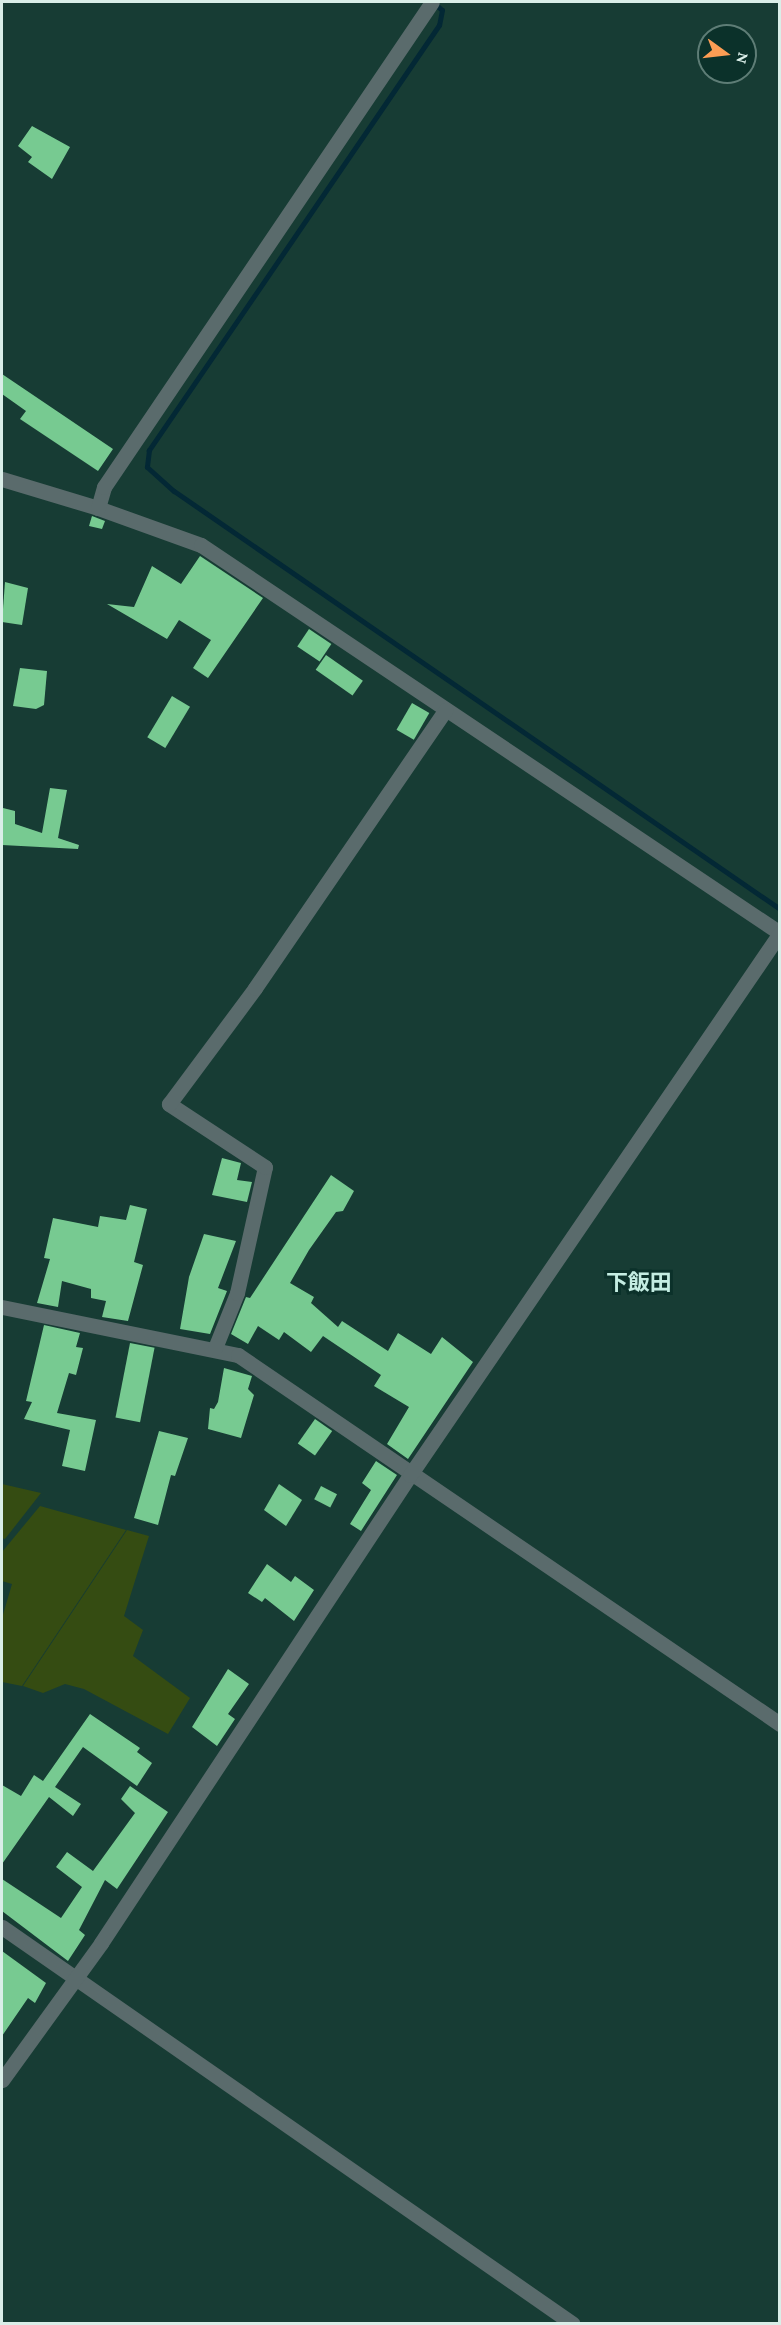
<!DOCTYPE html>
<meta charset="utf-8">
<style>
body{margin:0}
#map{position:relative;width:781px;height:2325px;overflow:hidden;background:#173c34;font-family:"Crimson Pro","Noto Sans JP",serif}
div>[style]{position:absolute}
.green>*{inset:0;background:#354c12}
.stream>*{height:5px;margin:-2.5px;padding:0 2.5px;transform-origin:2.5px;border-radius:2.5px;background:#032835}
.building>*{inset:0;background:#77ca91;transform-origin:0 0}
.street>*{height:15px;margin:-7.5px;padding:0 7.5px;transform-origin:7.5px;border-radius:7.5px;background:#5a6b6c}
span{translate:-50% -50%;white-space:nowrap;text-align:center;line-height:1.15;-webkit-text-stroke:6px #0b312a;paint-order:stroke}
.quarter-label{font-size:22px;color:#c4ede2;font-weight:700}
.frame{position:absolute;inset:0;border:3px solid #daeee8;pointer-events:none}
.north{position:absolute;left:697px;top:24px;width:60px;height:60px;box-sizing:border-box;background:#0b312a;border:2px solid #5e7d76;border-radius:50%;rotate:105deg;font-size:16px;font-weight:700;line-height:24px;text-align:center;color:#daeee8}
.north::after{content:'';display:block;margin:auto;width:21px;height:27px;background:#fc9d54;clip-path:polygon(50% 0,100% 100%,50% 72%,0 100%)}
</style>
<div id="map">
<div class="green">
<div style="clip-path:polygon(2px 1484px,41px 1493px,5px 1539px,2px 1538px)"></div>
<div style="clip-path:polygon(40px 1506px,126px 1530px,22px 1686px,2px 1682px,2px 1618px,12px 1584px,2px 1581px,2px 1552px)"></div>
<div style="clip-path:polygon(127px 1530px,149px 1536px,124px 1616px,143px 1630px,133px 1656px,190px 1698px,168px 1734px,84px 1689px,65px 1684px,43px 1693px,23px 1686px)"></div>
</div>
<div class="stream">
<div style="left:435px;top:4px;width:9px;rotate:41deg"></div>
<div style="left:442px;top:10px;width:15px;rotate:101deg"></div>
<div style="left:439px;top:25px;width:515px;rotate:124.31deg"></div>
<div style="left:149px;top:450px;width:17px;rotate:97deg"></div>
<div style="left:147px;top:467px;width:36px;rotate:42deg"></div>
<div style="left:174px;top:491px;width:736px;rotate:34.6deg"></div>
</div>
<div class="building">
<div style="clip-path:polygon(32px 126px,70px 147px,52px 179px,28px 162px,32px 157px,18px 146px)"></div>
<div style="clip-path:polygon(2px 374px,113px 449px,98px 471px,20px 419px,26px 411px,2px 394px)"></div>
<div style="clip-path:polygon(92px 516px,105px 521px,102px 529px,89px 526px)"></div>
<div style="clip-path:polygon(200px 556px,263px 598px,208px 678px,193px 668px,211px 640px,179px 620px,167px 639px,107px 604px,134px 607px,152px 566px,181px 584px)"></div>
<div style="clip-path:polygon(5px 582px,28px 588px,22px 625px,2px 622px)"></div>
<div style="left:309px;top:629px;width:27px;height:21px;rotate:34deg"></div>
<div style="left:326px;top:655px;width:45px;height:18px;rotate:35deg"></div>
<div style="clip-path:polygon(20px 668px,47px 671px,44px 705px,36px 709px,13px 706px)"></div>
<div style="left:172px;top:696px;width:21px;height:48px;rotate:31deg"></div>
<div style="left:412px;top:703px;width:20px;height:31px;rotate:30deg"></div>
<div style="clip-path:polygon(50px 788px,67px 790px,58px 838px,79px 845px,78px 849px,2px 845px,3px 808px,15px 811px,15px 824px,42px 833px)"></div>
<div style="clip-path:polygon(222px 1158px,241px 1163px,237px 1180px,252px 1182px,247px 1202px,212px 1195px)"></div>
<div style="clip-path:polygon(331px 1175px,354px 1191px,343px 1211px,336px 1212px,309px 1250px,290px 1283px,314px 1297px,311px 1303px,338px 1327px,342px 1321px,388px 1351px,398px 1333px,431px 1354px,442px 1337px,473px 1362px,408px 1459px,387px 1444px,409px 1407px,374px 1386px,381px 1375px,323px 1336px,311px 1352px,284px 1332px,279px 1340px,258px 1326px,248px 1344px,231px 1334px,246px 1297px,250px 1298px)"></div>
<div style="clip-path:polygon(130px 1205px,147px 1209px,134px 1262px,143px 1265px,128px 1321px,102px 1317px,106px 1301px,91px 1298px,91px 1289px,62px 1281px,58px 1307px,37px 1303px,50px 1259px,44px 1258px,53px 1218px,98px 1227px,100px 1216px,126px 1220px)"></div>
<div style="clip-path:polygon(204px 1234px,236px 1241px,218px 1288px,227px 1291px,210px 1334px,180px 1329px,189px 1277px)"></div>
<div style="clip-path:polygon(44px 1325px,80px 1333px,76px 1347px,83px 1348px,76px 1375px,69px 1373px,57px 1413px,96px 1420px,85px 1471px,62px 1466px,70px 1430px,24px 1419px,32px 1402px,26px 1401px)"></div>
<div style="left:130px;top:1343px;width:25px;height:76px;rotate:11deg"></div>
<div style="clip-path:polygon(224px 1368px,252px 1376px,248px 1389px,254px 1395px,241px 1438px,208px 1429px,210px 1408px,214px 1409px,218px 1402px)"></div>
<div style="left:315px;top:1419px;width:21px;height:30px;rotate:35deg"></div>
<div style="clip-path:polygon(159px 1431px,188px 1438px,175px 1476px,171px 1475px,158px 1525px,134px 1518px)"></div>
<div style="clip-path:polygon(376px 1461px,397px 1475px,361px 1531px,350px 1524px,371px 1490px,362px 1483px)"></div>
<div style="clip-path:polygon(279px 1484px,302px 1500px,286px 1526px,264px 1510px)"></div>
<div style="left:321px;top:1486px;width:18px;height:15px;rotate:27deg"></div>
<div style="clip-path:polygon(267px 1564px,291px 1582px,295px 1576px,314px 1590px,294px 1621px,265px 1598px,262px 1602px,248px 1593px)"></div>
<div style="clip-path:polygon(228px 1669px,249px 1684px,228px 1714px,235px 1719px,217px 1746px,192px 1727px)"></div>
<div style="clip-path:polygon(90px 1714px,140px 1748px,137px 1752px,152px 1763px,137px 1786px,83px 1747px,55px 1787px,81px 1804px,73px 1816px,49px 1797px,2px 1864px,2px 1785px,21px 1796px,34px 1775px,43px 1781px)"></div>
<div style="clip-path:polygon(130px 1786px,168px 1812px,117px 1889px,105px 1880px,79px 1930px,85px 1935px,68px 1961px,2px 1911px,2px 1879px,61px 1918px,82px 1887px,56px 1867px,67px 1852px,93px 1871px,135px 1813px,121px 1799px)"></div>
<div style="clip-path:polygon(2px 1951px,46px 1983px,35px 2003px,28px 1998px,2px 2036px)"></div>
</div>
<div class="street">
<div style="left:2px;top:479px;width:100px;rotate:16.8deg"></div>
<div style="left:98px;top:508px;width:109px;rotate:19.8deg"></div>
<div style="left:201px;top:545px;width:697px;rotate:33.83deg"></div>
<div style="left:98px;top:508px;width:22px;rotate:-74deg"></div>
<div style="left:104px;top:487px;width:585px;rotate:-55.93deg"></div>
<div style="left:2px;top:1307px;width:241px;rotate:11.5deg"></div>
<div style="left:238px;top:1355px;width:656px;rotate:34.25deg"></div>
<div style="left:215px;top:1348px;width:59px;rotate:-68.2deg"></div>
<div style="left:237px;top:1293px;width:129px;rotate:-77.5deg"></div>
<div style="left:265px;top:1167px;width:115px;rotate:-146.7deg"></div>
<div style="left:169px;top:1104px;width:144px;rotate:-53.4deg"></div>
<div style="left:255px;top:988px;width:337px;rotate:-55.6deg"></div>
<div style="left:2px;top:1927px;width:695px;rotate:34.81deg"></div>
<div style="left:2px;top:2080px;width:169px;rotate:-54.1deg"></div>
<div style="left:101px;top:1943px;width:561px;rotate:-56.56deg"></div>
<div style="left:410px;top:1475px;width:656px;rotate:-55.68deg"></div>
</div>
<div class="quarter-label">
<span style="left:639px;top:1283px">下飯田</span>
</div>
<div class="frame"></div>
<div class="north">N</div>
</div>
